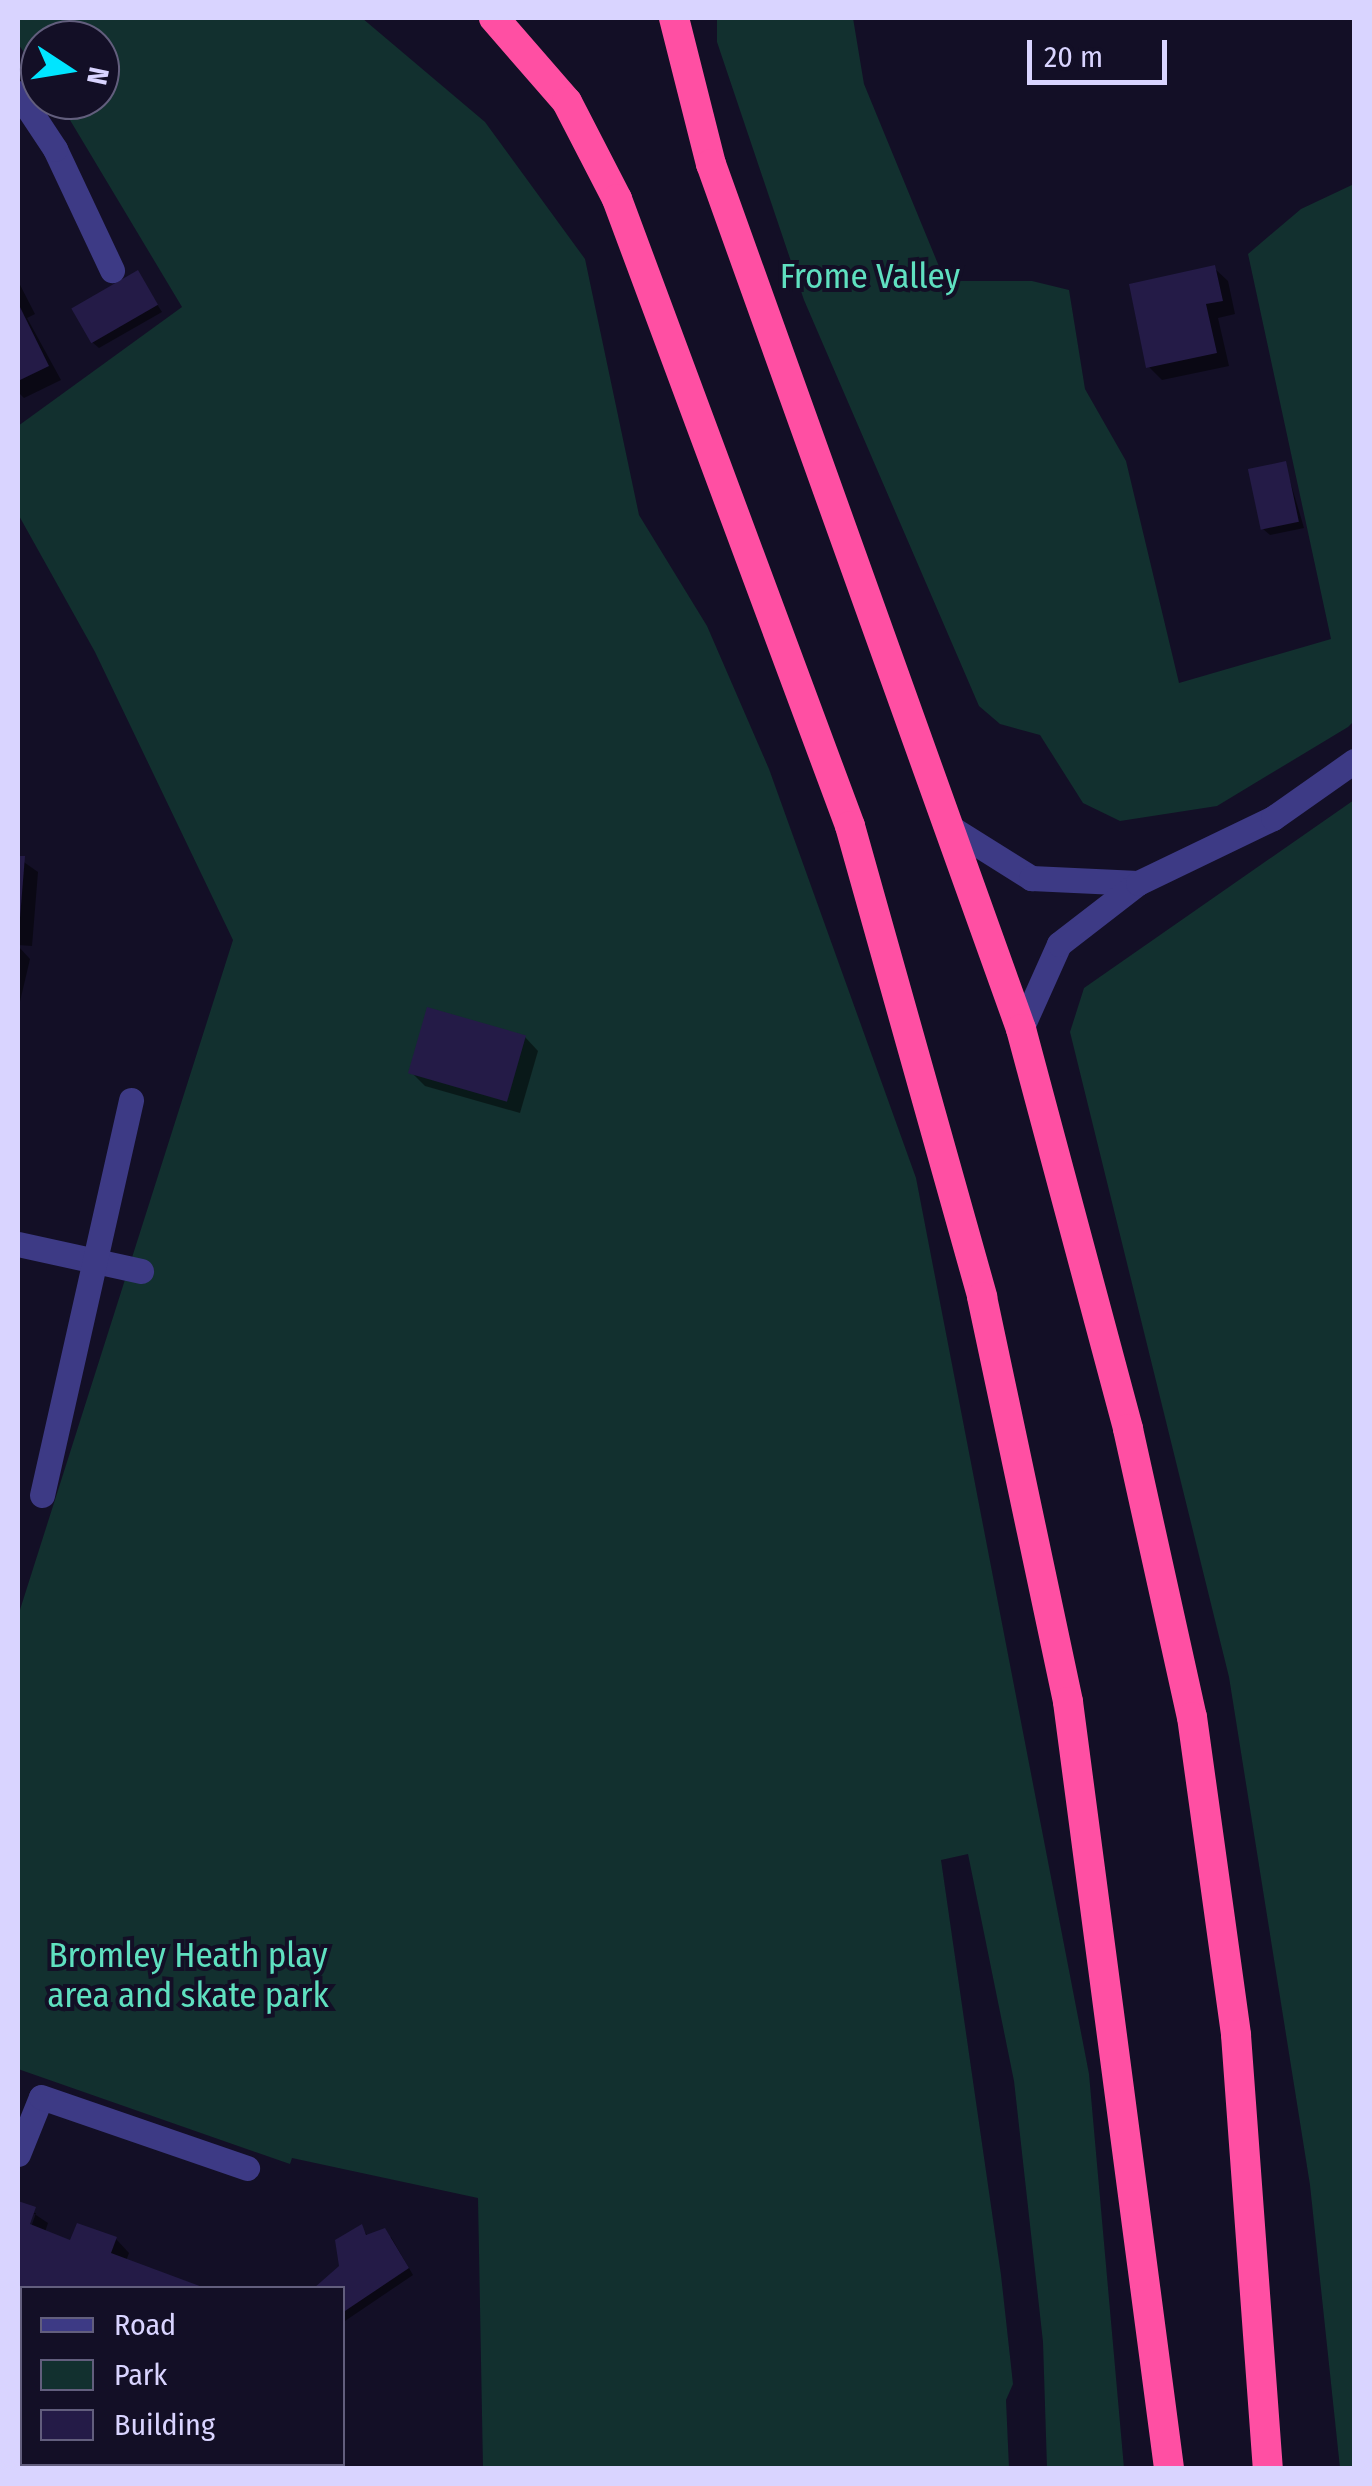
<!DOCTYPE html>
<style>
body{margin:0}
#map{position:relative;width:1372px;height:2486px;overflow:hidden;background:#130f26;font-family:"Fira Sans Condensed",sans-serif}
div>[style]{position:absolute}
.green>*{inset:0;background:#12302f}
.shadow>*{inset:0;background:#0007}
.building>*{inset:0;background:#241b47;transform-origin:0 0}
.lane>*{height:25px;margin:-12.5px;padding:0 12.5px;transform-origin:12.5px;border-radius:12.5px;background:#3d3a85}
.street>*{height:25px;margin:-12.5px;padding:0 12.5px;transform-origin:12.5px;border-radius:12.5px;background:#3d3a85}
.highway>*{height:30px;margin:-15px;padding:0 15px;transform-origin:15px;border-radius:15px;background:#ff4fa3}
span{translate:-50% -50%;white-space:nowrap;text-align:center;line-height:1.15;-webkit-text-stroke:8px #130f26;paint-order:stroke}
.park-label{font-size:35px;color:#5fe0c0}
.frame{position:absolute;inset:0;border:20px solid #d9d4ff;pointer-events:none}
.legend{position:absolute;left:20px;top:2286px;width:325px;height:180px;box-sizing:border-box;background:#130f26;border:2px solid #625e7d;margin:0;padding:12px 18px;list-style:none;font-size:30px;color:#d9d4ff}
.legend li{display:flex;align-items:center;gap:20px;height:50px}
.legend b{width:50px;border:2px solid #625e7d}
.north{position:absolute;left:20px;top:20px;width:100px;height:100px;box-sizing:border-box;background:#130f26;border:2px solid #625e7d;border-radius:50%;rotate:102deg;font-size:28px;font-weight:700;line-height:40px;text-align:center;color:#d9d4ff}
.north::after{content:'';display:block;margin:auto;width:35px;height:45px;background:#00e5ff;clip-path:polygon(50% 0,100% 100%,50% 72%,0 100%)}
.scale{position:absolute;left:1027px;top:40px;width:140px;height:45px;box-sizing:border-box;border:5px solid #d9d4ff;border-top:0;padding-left:12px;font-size:30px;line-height:35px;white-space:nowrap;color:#d9d4ff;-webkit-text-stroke:8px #130f26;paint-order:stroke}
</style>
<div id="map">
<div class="green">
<div style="clip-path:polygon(18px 18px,362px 18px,485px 122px,585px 259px,639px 515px,707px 626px,769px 769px,916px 1178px,1089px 2074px,1124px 2468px,1047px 2468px,1043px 2342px,1014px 2081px,968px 1854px,941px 1860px,1001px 2275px,1013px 2384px,1006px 2400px,1009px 2468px,483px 2468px,478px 2198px,292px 2158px,290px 2164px,18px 2069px,18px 1616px,233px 940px,95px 652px,18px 514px,18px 426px,182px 307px,58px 100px,100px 100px,100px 40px,40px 40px,40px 74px,18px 44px)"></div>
<div style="clip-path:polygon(717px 18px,853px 18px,864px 84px,945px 281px,1032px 281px,1069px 290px,1085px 389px,1126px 461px,1179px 683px,1331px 639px,1248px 254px,1301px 209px,1354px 184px,1354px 721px,1348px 727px,1217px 806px,1120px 821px,1083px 803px,1040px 735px,1000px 724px,979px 706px,804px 300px,717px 42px)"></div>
<div style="clip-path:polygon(1354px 800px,1354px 2468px,1340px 2468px,1310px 2185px,1229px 1677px,1070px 1032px,1084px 988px)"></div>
</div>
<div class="shadow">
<div style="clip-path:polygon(1214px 268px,1228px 281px,1235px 314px,1218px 318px,1229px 366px,1162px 380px,1149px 367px)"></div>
<div style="clip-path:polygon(137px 273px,162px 312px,99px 348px,92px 342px)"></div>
<div style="clip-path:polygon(18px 281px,35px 314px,27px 318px,61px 380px,24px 398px,18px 392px)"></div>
<div style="clip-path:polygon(1285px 464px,1304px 528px,1270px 535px,1263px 529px)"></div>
<div style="clip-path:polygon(18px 858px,38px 872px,32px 946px,18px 945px)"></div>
<div style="clip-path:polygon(18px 946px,30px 959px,18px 1010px)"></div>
<div style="clip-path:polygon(525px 1037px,538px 1051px,520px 1113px,425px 1086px,411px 1072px)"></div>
<div style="clip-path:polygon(evenodd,18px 2203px,48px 2223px,45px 2232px,72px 2243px,116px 2239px,129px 2253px,126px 2261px,199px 2288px,22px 2288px,22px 2296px,18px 2294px,18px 2203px,31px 2213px,36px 2213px,28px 2236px,31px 2213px)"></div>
<div style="clip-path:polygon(361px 2228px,369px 2237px,391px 2237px,413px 2275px,342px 2323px,342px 2288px,317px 2288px,342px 2267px)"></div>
<div style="clip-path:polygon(209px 2464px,303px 2464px,207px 2468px)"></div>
</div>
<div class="building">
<div style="clip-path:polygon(1215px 265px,1223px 301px,1206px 304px,1217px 353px,1146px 368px,1129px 284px)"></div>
<div style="left:138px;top:270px;width:40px;height:77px;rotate:60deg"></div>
<div style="clip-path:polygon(18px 303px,49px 366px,18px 381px)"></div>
<div style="left:1286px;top:461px;width:62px;height:39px;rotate:78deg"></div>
<div style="clip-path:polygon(18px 856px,25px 856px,20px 918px,18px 918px)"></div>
<div style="left:427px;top:1007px;width:103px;height:69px;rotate:16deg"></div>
<div style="clip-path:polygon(18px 2201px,36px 2207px,30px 2224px,70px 2240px,77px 2223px,117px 2237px,111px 2253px,205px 2288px,18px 2288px)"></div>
<div style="clip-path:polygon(362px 2224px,366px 2235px,385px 2228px,409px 2268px,342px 2313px,342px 2288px,314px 2288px,339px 2266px,335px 2240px)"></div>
<div style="clip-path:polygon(207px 2464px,283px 2464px,204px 2468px)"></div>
</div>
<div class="lane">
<div style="left:55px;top:149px;width:134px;rotate:64.8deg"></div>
<div style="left:18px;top:1244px;width:126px;rotate:12.4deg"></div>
<div style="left:42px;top:1495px;width:405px;rotate:-77.3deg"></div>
<div style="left:18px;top:2154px;width:61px;rotate:-68deg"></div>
<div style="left:41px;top:2097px;width:218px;rotate:19deg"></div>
</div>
<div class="street">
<div style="left:18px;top:93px;width:67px;rotate:56.5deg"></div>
<div style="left:945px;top:824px;width:102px;rotate:32.1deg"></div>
<div style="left:1031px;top:878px;width:107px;rotate:2.7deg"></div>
<div style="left:1021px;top:1029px;width:93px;rotate:-65.9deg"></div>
<div style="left:1059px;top:944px;width:100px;rotate:-37.7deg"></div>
<div style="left:1138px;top:883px;width:150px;rotate:-25.7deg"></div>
<div style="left:1273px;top:818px;width:99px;rotate:-35.1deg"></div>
<div style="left:18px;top:2356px;width:4px;rotate:27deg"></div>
<div style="left:109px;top:2464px;width:4px;rotate:76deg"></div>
</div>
<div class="highway">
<div style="left:494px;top:18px;width:111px;rotate:49deg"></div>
<div style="left:567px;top:102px;width:109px;rotate:62.7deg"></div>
<div style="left:617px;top:199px;width:669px;rotate:69.61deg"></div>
<div style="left:850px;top:826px;width:489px;rotate:74.3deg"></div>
<div style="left:982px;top:1297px;width:414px;rotate:78deg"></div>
<div style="left:1068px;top:1702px;width:773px;rotate:82.49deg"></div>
<div style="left:674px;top:18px;width:151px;rotate:75.8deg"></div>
<div style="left:711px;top:164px;width:919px;rotate:70.28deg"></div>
<div style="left:1021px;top:1029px;width:414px;rotate:75deg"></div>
<div style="left:1128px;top:1429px;width:295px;rotate:77.5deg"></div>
<div style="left:1192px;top:1717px;width:321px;rotate:82.1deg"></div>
<div style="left:1236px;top:2035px;width:434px;rotate:85.8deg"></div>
</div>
<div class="park-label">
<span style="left:870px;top:276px">Frome Valley</span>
<span style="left:188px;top:1975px">Bromley Heath play<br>area and skate park</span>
</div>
<div class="frame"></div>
<ul class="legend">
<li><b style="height:12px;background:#3d3a85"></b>Road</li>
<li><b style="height:28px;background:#12302f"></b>Park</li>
<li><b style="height:28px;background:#241b47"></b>Building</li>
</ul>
<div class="north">N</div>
<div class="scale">20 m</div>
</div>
